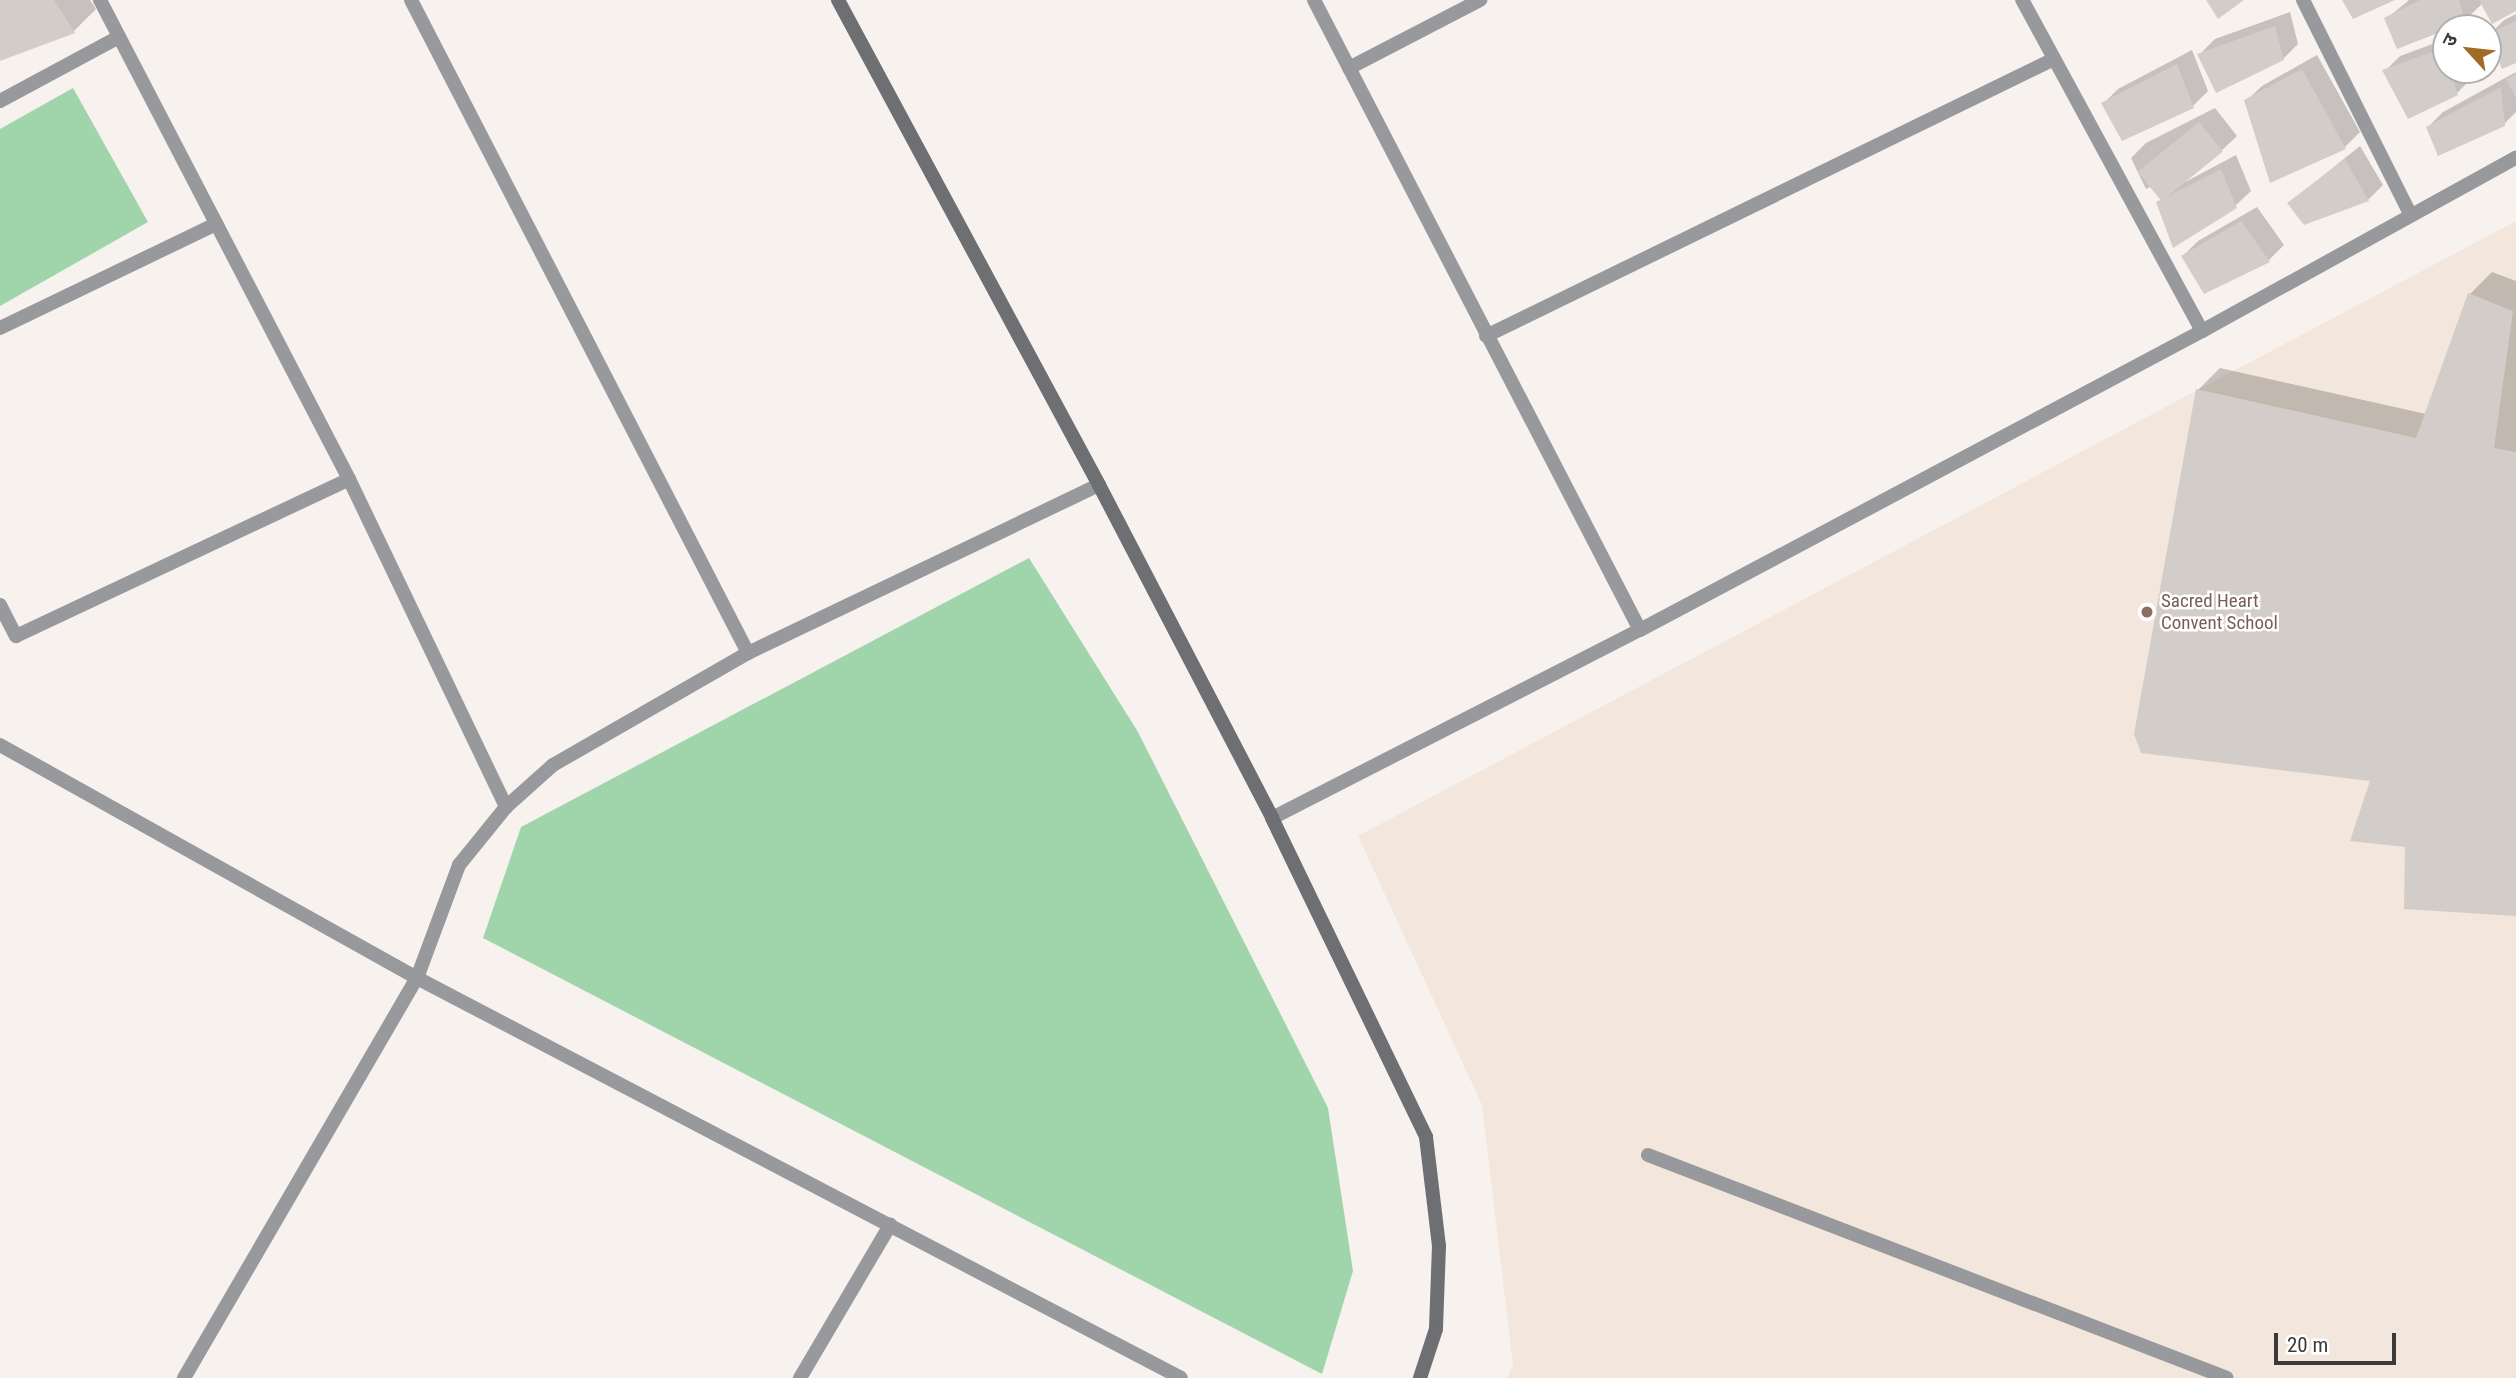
<!DOCTYPE html>
<meta charset="utf-8">
<style>
body{margin:0}
#map{position:relative;width:2516px;height:1378px;overflow:hidden;background:#f8f2ee;font-family:"Roboto Condensed","Noto Sans Devanagari",sans-serif}
div>[style]{position:absolute}
.built>*{inset:0;background:#f2e6dd}
.green>*{inset:0;background:#a0d5ac}
.shadow>*{inset:0;background:#0003}
.building>*{inset:0;background:#d2cdc9;transform-origin:0 0}
.lane>*{height:14px;margin:-7px;padding:0 7px;transform-origin:7px;border-radius:7px;background:#98999c}
.street>*{height:14px;margin:-7px;padding:0 7px;transform-origin:7px;border-radius:7px;background:#98999c}
.secondary>*{height:14px;margin:-7px;padding:0 7px;transform-origin:7px;border-radius:7px;background:#6d6f72}
.dots>*{width:19px;height:19px;translate:-50% -50%;box-sizing:border-box;border:4px solid #fff;border-radius:50%}
span{translate:-50% -50%;white-space:nowrap;text-align:center;line-height:1.15;-webkit-text-stroke:5px #fff;paint-order:stroke}
.education-label{font-size:19px;color:#785e54}
.left{translate:0 -50%;text-align:left}
.north{position:absolute;left:2432px;top:14px;width:70px;height:70px;box-sizing:border-box;background:#fff;border:2px solid #b1b0b0;border-radius:50%;rotate:297deg;font-size:19px;font-weight:700;line-height:28px;text-align:center;color:#3c3a39}
.north::after{content:'';display:block;margin:auto;width:24px;height:32px;background:#a16a26;clip-path:polygon(50% 0,100% 100%,50% 72%,0 100%)}
.scale{position:absolute;left:2274px;top:1333px;width:122px;height:32px;box-sizing:border-box;border:4px solid #3c3a39;border-top:0;padding-left:9px;font-size:21px;line-height:24px;white-space:nowrap;color:#3c3a39;-webkit-text-stroke:5px #fff;paint-order:stroke}
</style>
<div id="map">
<div class="built">
<div style="clip-path:polygon(2516px 221px,2516px 1378px,1507px 1378px,1513px 1365px,1482px 1105px,1358px 836px)"></div>
</div>
<div class="green">
<div style="clip-path:polygon(73px 88px,148px 222px,0 306px,0 129px)"></div>
<div style="clip-path:polygon(1029px 558px,1138px 732px,1328px 1108px,1353px 1271px,1322px 1374px,483px 938px,521px 827px)"></div>
</div>
<div class="shadow">
<div style="clip-path:polygon(0 0,90px 0,96px 9px,74px 31px,0 59px)"></div>
<div style="clip-path:polygon(2409px 0,2516px 0,2516px 9px,2483px 3px,2465px 20px,2386px 19px)"></div>
<div style="clip-path:polygon(2290px 12px,2298px 44px,2283px 59px,2200px 54px,2215px 39px)"></div>
<div style="clip-path:polygon(2516px 14px,2516px 61px,2489px 35px,2504px 20px)"></div>
<div style="clip-path:polygon(2446px 39px,2446px 70px,2470px 70px,2472px 78px,2457px 93px,2385px 71px,2400px 56px)"></div>
<div style="clip-path:polygon(2192px 50px,2208px 91px,2193px 106px,2103px 104px,2118px 89px)"></div>
<div style="clip-path:polygon(2317px 55px,2360px 132px,2345px 147px,2246px 101px,2262px 86px)"></div>
<div style="clip-path:polygon(2516px 72px,2516px 112px,2504px 124px,2428px 127px,2443px 112px)"></div>
<div style="clip-path:polygon(2215px 108px,2237px 136px,2222px 150px,2146px 189px,2131px 158px,2146px 143px)"></div>
<div style="clip-path:polygon(2360px 146px,2383px 185px,2368px 200px,2289px 203px)"></div>
<div style="clip-path:polygon(2236px 155px,2251px 191px,2235px 206px,2158px 203px,2174px 188px)"></div>
<div style="clip-path:polygon(2257px 207px,2284px 245px,2269px 260px,2205px 292px,2183px 256px,2198px 241px)"></div>
<div style="clip-path:polygon(2492px 272px,2516px 281px,2516px 914px,2407px 846px,2372px 779px,2198px 390px,2220px 368px,2426px 414px,2470px 294px)"></div>
</div>
<div class="building">
<div style="clip-path:polygon(0 0,54px 0,75px 33px,0 61px)"></div>
<div style="clip-path:polygon(2206px 0,2244px 0,2218px 19px)"></div>
<div style="clip-path:polygon(2342px 0,2395px 0,2353px 19px)"></div>
<div style="clip-path:polygon(2420px 0,2459px 0,2466px 22px,2397px 49px,2384px 18px)"></div>
<div style="clip-path:polygon(2479px 0,2516px 0,2516px 11px,2492px 24px)"></div>
<div style="clip-path:polygon(2516px 21px,2516px 63px,2502px 69px,2488px 34px)"></div>
<div style="clip-path:polygon(2275px 26px,2284px 60px,2216px 93px,2197px 54px)"></div>
<div style="clip-path:polygon(2443px 48px,2446px 70px,2450px 70px,2458px 95px,2408px 119px,2382px 70px)"></div>
<div style="clip-path:polygon(2177px 64px,2194px 108px,2122px 141px,2101px 103px)"></div>
<div style="clip-path:polygon(2302px 69px,2346px 149px,2270px 183px,2244px 100px)"></div>
<div style="clip-path:polygon(2516px 74px,2516px 98px,2506px 79px)"></div>
<div style="clip-path:polygon(2501px 87px,2505px 126px,2438px 156px,2426px 127px)"></div>
<div style="left:2199px;top:122px;width:38px;height:79px;rotate:51deg"></div>
<div style="clip-path:polygon(2345px 159px,2369px 201px,2304px 225px,2287px 203px)"></div>
<div style="clip-path:polygon(2221px 169px,2237px 208px,2173px 248px,2156px 202px)"></div>
<div style="clip-path:polygon(2241px 221px,2270px 262px,2204px 294px,2181px 256px)"></div>
<div style="clip-path:polygon(2468px 293px,2513px 311px,2494px 448px,2516px 452px,2516px 916px,2404px 909px,2405px 847px,2350px 841px,2370px 781px,2141px 753px,2134px 734px,2196px 389px,2416px 438px)"></div>
</div>
<div class="lane">
<div style="left:1648px;top:1155px;width:620px;rotate:21.06deg"></div>
</div>
<div class="street">
<div style="left:411px;top:0;width:735px;rotate:62.7deg"></div>
<div style="left:1314px;top:0;width:709px;rotate:62.64deg"></div>
<div style="left:2303px;top:0;width:239px;rotate:63.4deg"></div>
<div style="left:1349px;top:68px;width:148px;rotate:-27.4deg"></div>
<div style="left:0;top:101px;width:135px;rotate:-28.3deg"></div>
<div style="left:0;top:328px;width:240px;rotate:-25.7deg"></div>
<div style="left:2202px;top:331px;width:359px;rotate:-28.9deg"></div>
<div style="left:1486px;top:336px;width:632px;rotate:-26deg"></div>
<div style="left:349px;top:479px;width:364px;rotate:64.4deg"></div>
<div style="left:0;top:605px;width:35px;rotate:63deg"></div>
<div style="left:16px;top:636px;width:368px;rotate:-25.2deg"></div>
<div style="left:349px;top:479px;width:540px;rotate:-117.47deg"></div>
<div style="left:0;top:745px;width:478px;rotate:29.2deg"></div>
<div style="left:417px;top:978px;width:862px;rotate:27.63deg"></div>
<div style="left:1272px;top:818px;width:413px;rotate:-27.1deg"></div>
<div style="left:1640px;top:630px;width:637px;rotate:-28.01deg"></div>
<div style="left:2202px;top:331px;width:377px;rotate:-118.5deg"></div>
<div style="left:184px;top:1378px;width:463px;rotate:-59.8deg"></div>
<div style="left:417px;top:978px;width:121px;rotate:-69.6deg"></div>
<div style="left:459px;top:865px;width:75px;rotate:-51deg"></div>
<div style="left:506px;top:807px;width:63px;rotate:-41.8deg"></div>
<div style="left:553px;top:765px;width:225px;rotate:-29.9deg"></div>
<div style="left:748px;top:653px;width:389px;rotate:-25.6deg"></div>
<div style="left:800px;top:1378px;width:178px;rotate:-59.5deg"></div>
</div>
<div class="secondary">
<div style="left:838px;top:0;width:551px;rotate:61.71deg"></div>
<div style="left:1099px;top:485px;width:375px;rotate:62.5deg"></div>
<div style="left:1272px;top:818px;width:354px;rotate:64.2deg"></div>
<div style="left:1426px;top:1137px;width:110px;rotate:83.2deg"></div>
<div style="left:1439px;top:1246px;width:83px;rotate:92.1deg"></div>
<div style="left:1436px;top:1329px;width:52px;rotate:108.1deg"></div>
</div>
<div class="dots">
<div style="left:2147px;top:612px;background:#8d6e63"></div>
</div>
<div class="education-label">
<span class="left" style="left:2161px;top:612px">Sacred Heart<br>Convent School</span>
</div>
<div class="north">उ</div>
<div class="scale">20 m</div>
</div>
